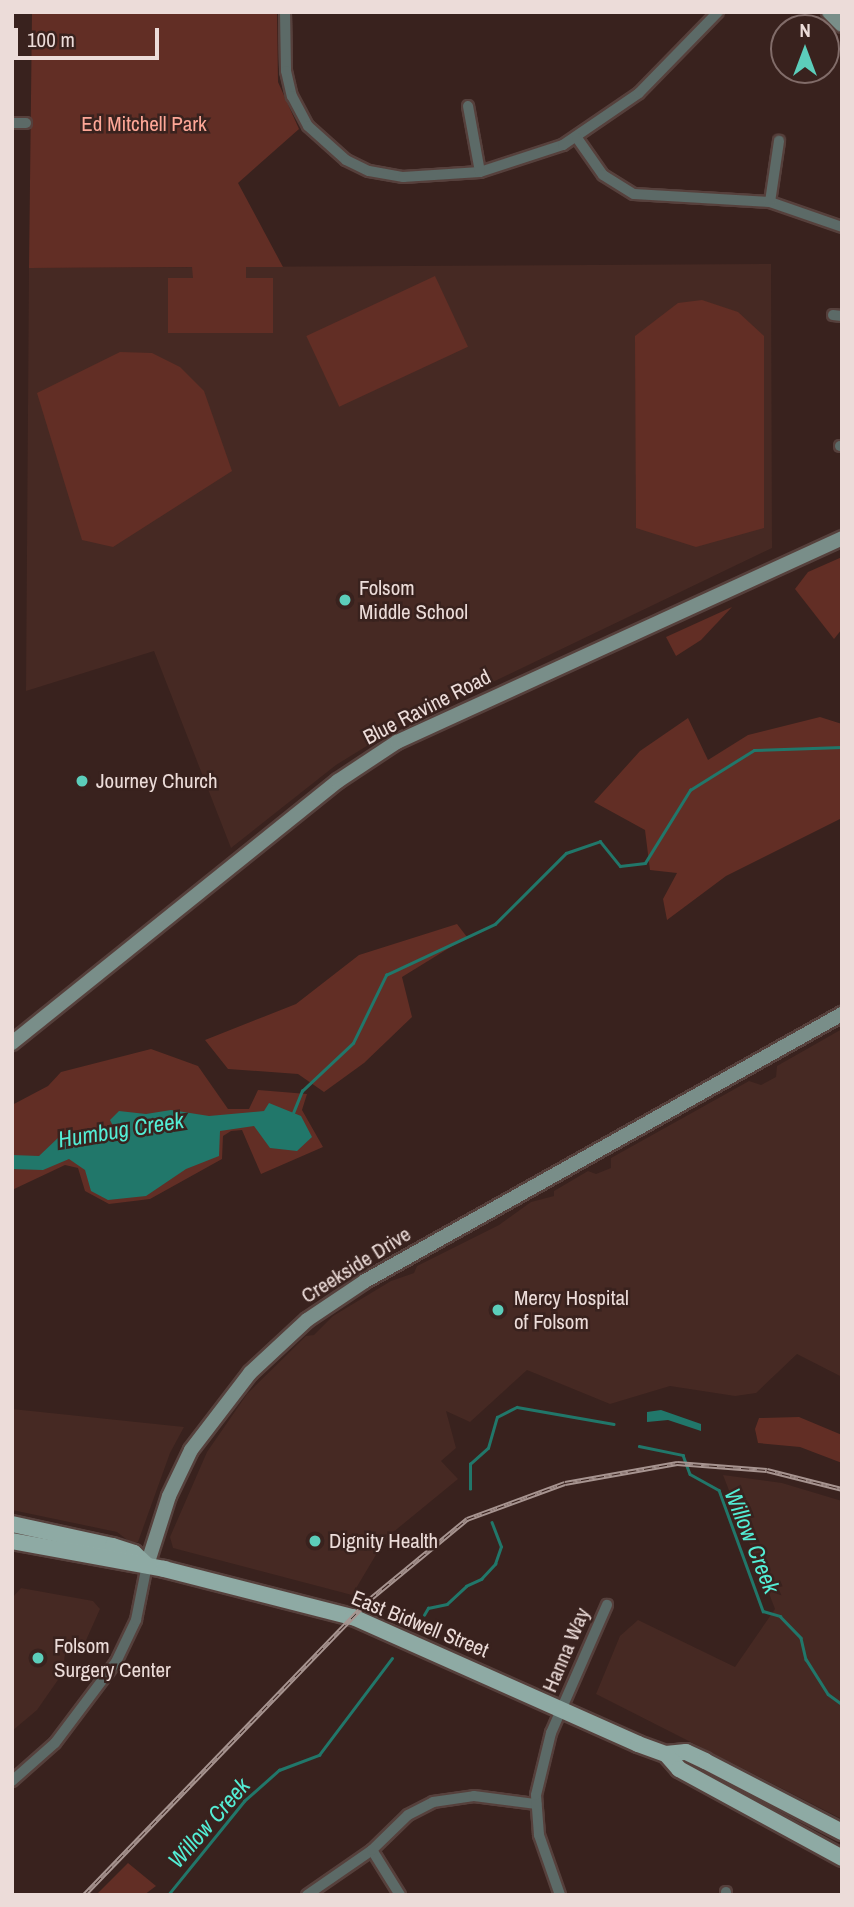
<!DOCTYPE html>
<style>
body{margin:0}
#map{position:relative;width:854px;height:1907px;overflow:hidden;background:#39221e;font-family:"Archivo Narrow",sans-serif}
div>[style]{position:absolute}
.built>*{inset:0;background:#462923}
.green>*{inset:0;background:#622e25;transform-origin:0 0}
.water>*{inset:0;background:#21776a}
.stream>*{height:2.5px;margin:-1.25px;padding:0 1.25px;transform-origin:1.25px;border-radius:1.25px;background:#21776a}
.roads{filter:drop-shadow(2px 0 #56403c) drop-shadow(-2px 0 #56403c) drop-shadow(0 2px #56403c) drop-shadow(0 -2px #56403c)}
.street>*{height:10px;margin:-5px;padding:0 5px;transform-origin:5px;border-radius:5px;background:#5c6a67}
.secondary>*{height:14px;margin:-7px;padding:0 7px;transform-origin:7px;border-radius:7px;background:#798e89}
.primary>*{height:16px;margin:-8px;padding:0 8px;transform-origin:8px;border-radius:8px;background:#8eaaa4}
.rail>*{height:5px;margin-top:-2.5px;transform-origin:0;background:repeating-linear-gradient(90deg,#39221e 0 8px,#a79490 0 16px);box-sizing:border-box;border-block:2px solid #a79490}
.dots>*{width:19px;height:19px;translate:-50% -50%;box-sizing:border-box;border:4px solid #39221e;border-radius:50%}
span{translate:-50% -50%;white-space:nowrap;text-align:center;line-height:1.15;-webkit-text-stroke:5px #39221e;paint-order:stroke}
.park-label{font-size:21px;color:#fea797}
.poi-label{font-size:21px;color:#ecdcd9}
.left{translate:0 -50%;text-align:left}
.street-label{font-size:21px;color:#ecdcd9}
.water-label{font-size:23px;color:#53edd5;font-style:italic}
.frame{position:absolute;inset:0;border:14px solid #ecdcd9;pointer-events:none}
.north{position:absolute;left:770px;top:14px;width:70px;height:70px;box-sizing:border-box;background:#39221e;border:2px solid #816c69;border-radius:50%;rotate:0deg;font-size:19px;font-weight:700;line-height:28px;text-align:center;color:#ecdcd9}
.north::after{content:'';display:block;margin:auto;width:24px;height:32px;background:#5ccebb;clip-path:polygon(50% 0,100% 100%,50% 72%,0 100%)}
.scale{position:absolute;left:14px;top:28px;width:145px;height:32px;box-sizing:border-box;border:4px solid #ecdcd9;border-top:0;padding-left:9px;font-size:21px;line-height:24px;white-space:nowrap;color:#ecdcd9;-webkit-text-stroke:5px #39221e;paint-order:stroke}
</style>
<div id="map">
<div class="built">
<div style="clip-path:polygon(771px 264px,772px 548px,391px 731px,336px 765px,231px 848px,154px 651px,26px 691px,29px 268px)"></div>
<div style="clip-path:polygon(842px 1029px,842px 1377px,797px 1354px,756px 1393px,735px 1396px,670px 1386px,610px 1404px,527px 1370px,470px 1422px,446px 1411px,456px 1448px,441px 1461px,458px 1479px,386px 1538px,352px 1595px,173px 1548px,170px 1537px,207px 1452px,247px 1394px,306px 1336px,314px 1335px,333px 1316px,391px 1281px,414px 1273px,417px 1266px,499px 1225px,531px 1202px,554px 1196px,554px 1191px,588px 1171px,596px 1174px,611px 1168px,611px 1158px,749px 1081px,761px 1085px,776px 1077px,777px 1066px)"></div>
<div style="clip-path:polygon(12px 1409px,184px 1427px,170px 1453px,138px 1542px,130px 1542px,117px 1532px,12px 1510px)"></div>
<div style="clip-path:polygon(723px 1475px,782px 1483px,842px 1501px,842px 1819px,596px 1694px,620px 1636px,638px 1620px,735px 1667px,775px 1609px)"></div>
<div style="clip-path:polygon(21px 1588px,93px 1601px,100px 1609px,83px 1647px,66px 1648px,64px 1661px,69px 1664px,37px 1710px,12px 1731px,12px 1598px)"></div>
</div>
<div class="green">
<div style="clip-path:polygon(32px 12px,277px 12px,278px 82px,299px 129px,238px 183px,283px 267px,246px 267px,246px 278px,273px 278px,273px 333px,168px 333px,168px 278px,193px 278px,192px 267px,29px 268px)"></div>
<div style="left:435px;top:276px;width:78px;height:142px;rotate:65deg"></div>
<div style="clip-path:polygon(702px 300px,738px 312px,764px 336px,764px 528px,696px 547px,636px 528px,635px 336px,678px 303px)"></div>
<div style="clip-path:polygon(120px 352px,152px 353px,180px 367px,204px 391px,232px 471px,113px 547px,82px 540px,37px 393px)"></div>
<div style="clip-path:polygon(842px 557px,842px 629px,834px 639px,795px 589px,808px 572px)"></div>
<div style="clip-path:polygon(732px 607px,701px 640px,676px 656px,666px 637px)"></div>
<div style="clip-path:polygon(820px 717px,842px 724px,842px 818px,726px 876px,667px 920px,663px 899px,677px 873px,650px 870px,645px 830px,594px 802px,640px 751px,688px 718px,708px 760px,748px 735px)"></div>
<div style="clip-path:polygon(457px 924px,467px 937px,402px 977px,412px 1017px,364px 1063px,324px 1092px,298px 1074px,228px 1069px,205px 1040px,296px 1004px,359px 955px)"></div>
<div style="clip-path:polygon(151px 1049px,198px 1066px,228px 1109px,249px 1109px,258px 1090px,307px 1094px,302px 1110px,323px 1147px,261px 1174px,242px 1130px,231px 1131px,223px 1136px,222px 1159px,150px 1199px,109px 1204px,85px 1191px,78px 1168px,65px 1165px,12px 1190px,12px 1105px,48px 1086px,61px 1072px)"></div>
<div style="clip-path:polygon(799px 1417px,842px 1435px,842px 1463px,800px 1447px,758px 1443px,755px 1429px,759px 1418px)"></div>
<div style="clip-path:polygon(128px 1863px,156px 1886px,144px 1895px,96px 1895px)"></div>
</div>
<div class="water">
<div style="clip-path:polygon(269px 1103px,301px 1116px,312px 1137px,297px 1151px,270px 1148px,254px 1126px,220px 1131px,219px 1156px,186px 1169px,146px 1196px,108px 1200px,91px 1191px,85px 1170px,69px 1159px,43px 1170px,12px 1169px,12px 1155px,39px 1156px,60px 1136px,71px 1132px,87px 1136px,97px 1128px,115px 1130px,110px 1120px,119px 1111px,146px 1114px,171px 1110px,209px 1116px,264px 1111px)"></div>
<div style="clip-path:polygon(661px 1410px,701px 1424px,701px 1431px,668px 1420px,647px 1422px,647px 1412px)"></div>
</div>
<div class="stream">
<div style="left:293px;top:1113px;width:24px;rotate:-68deg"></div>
<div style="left:302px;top:1091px;width:70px;rotate:-43.3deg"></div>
<div style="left:353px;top:1043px;width:76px;rotate:-64.1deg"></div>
<div style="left:386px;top:975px;width:120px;rotate:-25.1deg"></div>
<div style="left:495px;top:924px;width:100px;rotate:-45deg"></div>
<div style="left:566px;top:853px;width:36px;rotate:-19deg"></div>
<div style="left:600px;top:841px;width:32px;rotate:51deg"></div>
<div style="left:620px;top:866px;width:25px;rotate:-7deg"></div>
<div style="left:645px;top:863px;width:86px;rotate:-58.3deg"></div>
<div style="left:690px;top:790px;width:75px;rotate:-32deg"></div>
<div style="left:754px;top:750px;width:88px;rotate:-2deg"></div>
<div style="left:639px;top:1446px;width:45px;rotate:11.6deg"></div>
<div style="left:683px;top:1455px;width:20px;rotate:70deg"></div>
<div style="left:690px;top:1474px;width:33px;rotate:29deg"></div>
<div style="left:719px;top:1490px;width:129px;rotate:70deg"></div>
<div style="left:763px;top:1611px;width:18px;rotate:16deg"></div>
<div style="left:780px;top:1616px;width:30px;rotate:46deg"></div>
<div style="left:801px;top:1638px;width:22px;rotate:77deg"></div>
<div style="left:806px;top:1659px;width:41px;rotate:57.8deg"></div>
<div style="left:828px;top:1694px;width:17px;rotate:36deg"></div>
<div style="left:470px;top:1489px;width:25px;rotate:-90deg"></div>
<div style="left:470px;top:1464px;width:24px;rotate:-42deg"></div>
<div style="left:488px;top:1448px;width:32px;rotate:-74deg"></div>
<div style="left:497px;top:1417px;width:22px;rotate:-27deg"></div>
<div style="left:517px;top:1407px;width:98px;rotate:9.9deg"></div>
<div style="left:424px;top:1615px;width:8px;rotate:-60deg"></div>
<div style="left:428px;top:1608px;width:19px;rotate:-12deg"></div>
<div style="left:447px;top:1604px;width:26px;rotate:-43deg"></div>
<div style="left:466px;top:1586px;width:17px;rotate:-25deg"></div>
<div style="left:481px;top:1579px;width:21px;rotate:-47deg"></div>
<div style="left:495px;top:1564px;width:18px;rotate:-71deg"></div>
<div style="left:501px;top:1547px;width:26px;rotate:-111deg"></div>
<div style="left:168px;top:1895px;width:121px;rotate:-51deg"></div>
<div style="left:244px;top:1801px;width:47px;rotate:-41.5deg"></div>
<div style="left:279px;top:1770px;width:43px;rotate:-20.6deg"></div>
<div style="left:319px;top:1755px;width:121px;rotate:-53deg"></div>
</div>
<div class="roads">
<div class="street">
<div style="left:285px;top:12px;width:59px;rotate:89deg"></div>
<div style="left:286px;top:71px;width:26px;rotate:77deg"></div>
<div style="left:292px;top:96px;width:34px;rotate:62deg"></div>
<div style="left:308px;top:126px;width:51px;rotate:41.8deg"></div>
<div style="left:346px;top:160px;width:25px;rotate:26deg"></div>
<div style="left:369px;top:171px;width:35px;rotate:10deg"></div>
<div style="left:403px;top:177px;width:77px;rotate:-3.7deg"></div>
<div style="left:480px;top:172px;width:87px;rotate:-18deg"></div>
<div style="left:563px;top:145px;width:92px;rotate:-34.4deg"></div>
<div style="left:639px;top:93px;width:113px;rotate:-45.7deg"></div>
<div style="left:468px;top:106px;width:67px;rotate:79.7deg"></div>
<div style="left:12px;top:123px;width:14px"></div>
<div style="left:577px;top:138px;width:45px;rotate:54.9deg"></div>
<div style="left:603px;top:175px;width:36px;rotate:32deg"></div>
<div style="left:634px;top:194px;width:136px;rotate:3.4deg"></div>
<div style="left:770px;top:202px;width:76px;rotate:19.1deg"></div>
<div style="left:770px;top:202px;width:62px;rotate:-81.6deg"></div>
<div style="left:833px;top:315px;width:9px;rotate:6deg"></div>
<div style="left:840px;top:446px;width:2px"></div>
<div style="left:12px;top:1781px;width:57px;rotate:-41.5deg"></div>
<div style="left:55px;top:1743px;width:101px;rotate:-53deg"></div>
<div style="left:116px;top:1662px;width:47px;rotate:-64.5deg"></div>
<div style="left:136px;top:1620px;width:56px;rotate:-78.7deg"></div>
<div style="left:372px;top:1850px;width:53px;rotate:58.1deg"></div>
<div style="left:307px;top:1895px;width:79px;rotate:-34.7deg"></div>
<div style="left:372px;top:1850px;width:50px;rotate:-44.2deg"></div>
<div style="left:408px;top:1815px;width:28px;rotate:-27deg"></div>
<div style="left:433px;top:1802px;width:41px;rotate:-8.3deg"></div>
<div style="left:474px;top:1796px;width:63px;rotate:7.4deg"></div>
<div style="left:560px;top:1895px;width:64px;rotate:-109.3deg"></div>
<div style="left:539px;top:1835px;width:40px;rotate:-94.3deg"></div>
<div style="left:536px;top:1795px;width:64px;rotate:-76.4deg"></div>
<div style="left:551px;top:1733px;width:140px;rotate:-66.4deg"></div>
<div style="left:726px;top:1895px;width:3px;rotate:-90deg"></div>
</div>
<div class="secondary">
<div style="left:829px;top:12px;width:18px;rotate:45deg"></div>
<div style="left:12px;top:1043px;width:418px;rotate:-38.8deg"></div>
<div style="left:338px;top:781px;width:71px;rotate:-33.5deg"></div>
<div style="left:397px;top:742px;width:490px;rotate:-24.6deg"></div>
<div style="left:147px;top:1565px;width:72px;rotate:-72.3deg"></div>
<div style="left:169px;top:1496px;width:51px;rotate:-64.4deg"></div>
<div style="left:191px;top:1450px;width:97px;rotate:-52.5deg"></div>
<div style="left:250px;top:1373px;width:78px;rotate:-42.9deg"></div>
<div style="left:307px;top:1320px;width:70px;rotate:-33.9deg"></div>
<div style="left:365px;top:1281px;width:547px;rotate:-29.24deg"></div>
</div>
<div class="primary">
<div style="left:12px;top:1524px;width:103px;rotate:12.3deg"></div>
<div style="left:113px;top:1546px;width:22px;rotate:18deg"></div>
<div style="left:134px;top:1553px;width:18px;rotate:43deg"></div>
<div style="left:12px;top:1541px;width:155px;rotate:10.4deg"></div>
<div style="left:164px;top:1569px;width:195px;rotate:14.3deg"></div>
<div style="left:353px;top:1617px;width:312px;rotate:24deg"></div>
<div style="left:638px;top:1744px;width:30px;rotate:20deg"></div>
<div style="left:666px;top:1754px;width:20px;rotate:-6deg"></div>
<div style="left:686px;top:1752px;width:21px;rotate:25deg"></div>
<div style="left:705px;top:1761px;width:154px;rotate:27.4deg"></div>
<div style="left:666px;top:1754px;width:20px;rotate:49deg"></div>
<div style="left:679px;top:1769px;width:186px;rotate:28.6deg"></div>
</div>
</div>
<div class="rail">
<div style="left:84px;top:1895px;width:412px;rotate:-46deg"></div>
<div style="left:370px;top:1599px;width:126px;rotate:-39.5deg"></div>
<div style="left:467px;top:1519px;width:104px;rotate:-20.2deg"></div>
<div style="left:565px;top:1483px;width:114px;rotate:-10.1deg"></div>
<div style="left:677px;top:1463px;width:90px;rotate:4.4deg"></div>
<div style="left:767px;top:1470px;width:77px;rotate:14.2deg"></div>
</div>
<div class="dots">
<div style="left:345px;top:600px;background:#5ccebb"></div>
<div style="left:82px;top:781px;background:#5ccebb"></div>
<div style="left:498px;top:1310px;background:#5ccebb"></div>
<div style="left:315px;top:1541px;background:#5ccebb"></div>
<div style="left:38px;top:1658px;background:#5ccebb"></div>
</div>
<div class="park-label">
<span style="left:144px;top:124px">Ed Mitchell Park</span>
</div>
<div class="poi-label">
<span class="left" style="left:359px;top:600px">Folsom<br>Middle School</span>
<span class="left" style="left:96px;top:781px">Journey Church</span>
<span class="left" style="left:514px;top:1310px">Mercy Hospital<br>of Folsom</span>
<span class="left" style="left:329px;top:1541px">Dignity Health</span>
<span class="left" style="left:54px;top:1658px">Folsom<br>Surgery Center</span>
</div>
<div class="street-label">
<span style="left:427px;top:707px;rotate:-27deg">Blue Ravine Road</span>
<span style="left:356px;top:1265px;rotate:-32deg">Creekside Drive</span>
<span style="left:420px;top:1624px;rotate:22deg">East Bidwell Street</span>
<span style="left:566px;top:1650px;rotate:-67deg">Hanna Way</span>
</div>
<div class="water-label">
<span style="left:121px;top:1130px;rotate:-9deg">Humbug Creek</span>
<span style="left:752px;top:1541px;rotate:68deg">Willow Creek</span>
<span style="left:209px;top:1823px;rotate:-49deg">Willow Creek</span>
</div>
<div class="frame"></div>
<div class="north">N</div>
<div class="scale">100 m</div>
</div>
